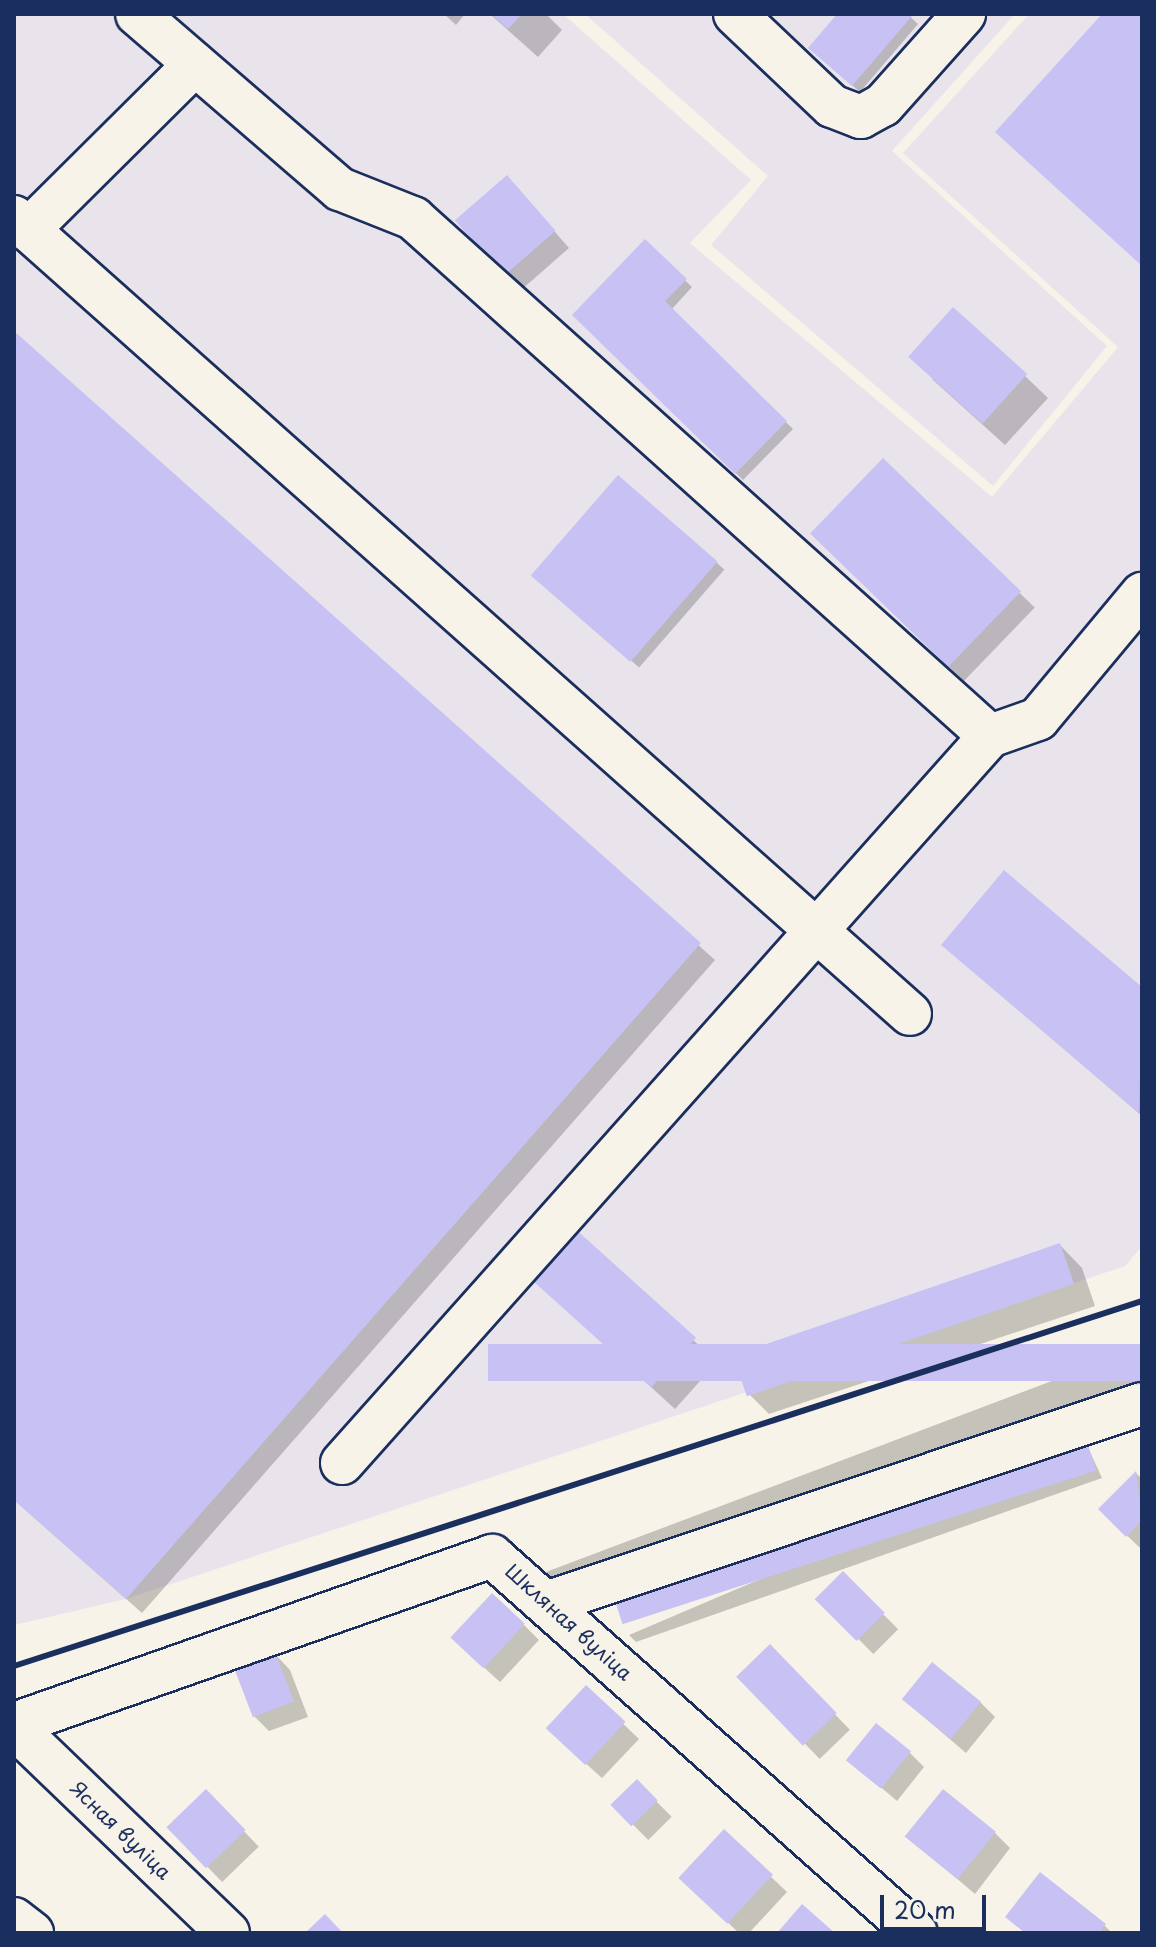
<!DOCTYPE html>
<meta charset="utf-8">
<style>
body{margin:0}
#map{position:relative;width:1156px;height:1947px;overflow:hidden;background:#f7f3e8;font-family:"Playpen Sans",sans-serif}
div>[style]{position:absolute}
.built>*{inset:0;background:#e9e4ec}
.shadow>*{inset:0;background:#0003;transform-origin:0 0}
.building>*{inset:0;background:#c8c2f4;transform-origin:0 0}
.roads{filter:drop-shadow(2px 0 #1b2f5e) drop-shadow(-2px 0 #1b2f5e) drop-shadow(0 2px #1b2f5e) drop-shadow(0 -2px #1b2f5e)}
.minor>*{height:42px;margin:-21px;padding:0 21px;transform-origin:21px;border-radius:21px;background:#f7f3e8}
.rail>*{height:6px;margin:-3px;padding:0 3px;transform-origin:3px;border-radius:3px;background:#1b2f5e}
span{translate:-50% -50%;white-space:nowrap;text-align:center;line-height:1.15;-webkit-text-stroke:8px #f7f3e8;paint-order:stroke}
.street-label{font-size:20px;color:#1b2f5e}
.frame{position:absolute;inset:0;border:16px solid #1b2f5e;pointer-events:none}
.scale{position:absolute;left:880px;top:1895px;width:106px;height:36px;box-sizing:border-box;border:4px solid #1b2f5e;border-top:0;padding-left:10px;font-size:24px;line-height:28px;white-space:nowrap;color:#1b2f5e;-webkit-text-stroke:6px #f7f3e8;paint-order:stroke}
</style>
<div id="map">
<div class="built">
<div style="clip-path:polygon(14px 14px,563px 14px,751px 180px,690px 243px,992px 497px,1118px 347px,903px 153px,1029px 14px,1142px 14px,1142px 1246px,1125px 1266px,126px 1599px,14px 1625px)"></div>
<div style="clip-path:polygon(585px 14px,1015px 14px,892px 151px,1107px 346px,993px 486px,711px 245px,768px 176px)"></div>
</div>
<div class="shadow">
<div style="clip-path:polygon(444px 14px,465px 14px,456px 25px)"></div>
<div style="clip-path:polygon(490px 14px,546px 14px,562px 30px,538px 57px)"></div>
<div style="clip-path:polygon(840px 14px,907px 14px,918px 24px,860px 92px,817px 55px)"></div>
<div style="clip-path:polygon(521px 193px,569px 248px,520px 291px,505px 276px)"></div>
<div style="clip-path:polygon(645px 242px,692px 287px,671px 310px,793px 429px,743px 480px,575px 315px)"></div>
<div style="clip-path:polygon(14px 334px,715px 960px,142px 1613px,14px 1500px)"></div>
<div style="clip-path:polygon(1025px 376px,1048px 398px,1005px 445px,932px 379px)"></div>
<div style="left:883px;top:461px;width:211px;height:102px;rotate:44deg"></div>
<div style="left:618px;top:477px;width:141px;height:130px;rotate:41deg"></div>
<div style="clip-path:polygon(1004px 873px,1142px 989px,1142px 1116px,943px 945px)"></div>
<div style="clip-path:polygon(572px 1228px,717px 1362px,675px 1409px,552px 1297px)"></div>
<div style="clip-path:polygon(1060px 1245px,1082px 1268px,1095px 1306px,769px 1414px,746px 1391px)"></div>
<div style="clip-path:polygon(1142px 1347px,1142px 1390px,537px 1585px,530px 1578px)"></div>
<div style="clip-path:polygon(1085px 1441px,1102px 1478px,636px 1642px,629px 1635px)"></div>
<div style="clip-path:polygon(1136px 1473px,1142px 1479px,1142px 1550px,1100px 1509px)"></div>
<div style="left:843px;top:1574px;width:78px;height:35px;rotate:45deg"></div>
<div style="clip-path:polygon(524px 1625px,539px 1640px,500px 1682px,468px 1653px)"></div>
<div style="left:770px;top:1647px;width:115px;height:42px;rotate:46deg"></div>
<div style="clip-path:polygon(275px 1654px,290px 1670px,308px 1717px,269px 1731px,254px 1716px)"></div>
<div style="clip-path:polygon(586px 1688px,639px 1739px,602px 1778px,563px 1743px)"></div>
<div style="clip-path:polygon(904px 1700px,980px 1702px,995px 1717px,966px 1753px)"></div>
<div style="clip-path:polygon(909px 1752px,924px 1767px,897px 1801px,849px 1760px)"></div>
<div style="left:637px;top:1782px;width:49px;height:33px;rotate:45deg"></div>
<div style="left:206px;top:1792px;width:76px;height:51px;rotate:46deg"></div>
<div style="clip-path:polygon(724px 1832px,787px 1892px,749px 1933px,739px 1933px,696px 1893px)"></div>
<div style="clip-path:polygon(995px 1833px,1010px 1848px,975px 1894px,908px 1837px)"></div>
<div style="clip-path:polygon(1040px 1875px,1105px 1926px,1112px 1933px,1025px 1933px,1008px 1916px)"></div>
</div>
<div class="building">
<div style="clip-path:polygon(491px 14px,522px 14px,508px 29px)"></div>
<div style="clip-path:polygon(837px 14px,910px 14px,912px 16px,852px 86px,808px 48px)"></div>
<div style="clip-path:polygon(1102px 14px,1142px 14px,1142px 266px,995px 132px)"></div>
<div style="left:507px;top:175px;width:74px;height:69px;rotate:49deg"></div>
<div style="clip-path:polygon(645px 239px,687px 279px,665px 301px,787px 421px,735px 474px,572px 315px)"></div>
<div style="left:953px;top:307px;width:100px;height:67px;rotate:42deg"></div>
<div style="clip-path:polygon(14px 331px,701px 943px,126px 1599px,14px 1500px)"></div>
<div style="left:883px;top:458px;width:192px;height:105px;rotate:44deg"></div>
<div style="left:618px;top:475px;width:132px;height:133px;rotate:41deg"></div>
<div style="clip-path:polygon(1004px 870px,1142px 987px,1139px 1113px,941px 945px)"></div>
<div style="left:572px;top:1226px;width:167px;height:67px;rotate:42deg"></div>
<div style="left:1060px;top:1243px;width:43px;height:346px;rotate:71deg"></div>
<div style="left:1142px;top:1344px;width:37px;height:654px;rotate:90deg"></div>
<div style="left:1086px;top:1439px;width:33px;height:498px;rotate:72deg"></div>
<div style="clip-path:polygon(1136px 1471px,1142px 1520px,1126px 1537px,1098px 1509px)"></div>
<div style="left:843px;top:1571px;width:59px;height:40px;rotate:45deg"></div>
<div style="left:492px;top:1593px;width:45px;height:61px;rotate:43deg"></div>
<div style="left:770px;top:1644px;width:96px;height:47px;rotate:46deg"></div>
<div style="left:275px;top:1652px;width:53px;height:44px;rotate:69deg"></div>
<div style="left:932px;top:1662px;width:63px;height:48px;rotate:39deg"></div>
<div style="left:586px;top:1685px;width:54px;height:59px;rotate:43deg"></div>
<div style="left:876px;top:1723px;width:45px;height:48px;rotate:39deg"></div>
<div style="left:637px;top:1779px;width:30px;height:37px;rotate:46deg"></div>
<div style="left:206px;top:1789px;width:57px;height:55px;rotate:46deg"></div>
<div style="left:943px;top:1789px;width:68px;height:61px;rotate:39deg"></div>
<div style="left:724px;top:1829px;width:67px;height:67px;rotate:43deg"></div>
<div style="clip-path:polygon(1040px 1872px,1106px 1924px,1099px 1933px,1025px 1933px,1005px 1917px)"></div>
<div style="clip-path:polygon(802px 1904px,835px 1933px,777px 1933px)"></div>
<div style="clip-path:polygon(325px 1914px,343px 1933px,305px 1933px)"></div>
</div>
<div class="roads">
<div class="minor">
<div style="left:137px;top:14px;width:268px;rotate:40.8deg"></div>
<div style="left:340px;top:189px;width:79px;rotate:21.7deg"></div>
<div style="left:413px;top:218px;width:775px;rotate:41.92deg"></div>
<div style="left:735px;top:14px;width:134px;rotate:43.5deg"></div>
<div style="left:832px;top:106px;width:31px;rotate:21deg"></div>
<div style="left:861px;top:117px;width:25px;rotate:-29deg"></div>
<div style="left:883px;top:105px;width:122px;rotate:-48.3deg"></div>
<div style="left:14px;top:217px;width:1199px;rotate:41.65deg"></div>
<div style="left:28px;top:230px;width:235px;rotate:-44.8deg"></div>
<div style="left:342px;top:1463px;width:974px;rotate:-48.29deg"></div>
<div style="left:990px;top:736px;width:51px;rotate:-19.5deg"></div>
<div style="left:1038px;top:719px;width:163px;rotate:-50.2deg"></div>
<div style="left:546px;top:1603px;width:628px;rotate:-18.46deg"></div>
<div style="left:14px;top:1724px;width:507px;rotate:-19.36deg"></div>
<div style="left:492px;top:1556px;width:567px;rotate:41.64deg"></div>
<div style="left:14px;top:1727px;width:297px;rotate:43.9deg"></div>
<div style="left:14px;top:1919px;width:23px;rotate:38deg"></div>
</div>
</div>
<div class="rail">
<div style="left:14px;top:1666px;width:1186px;rotate:-17.93deg"></div>
</div>
<div class="street-label">
<span style="left:569px;top:1622px;rotate:42deg">Шкляная вуліца</span>
<span style="left:121px;top:1830px;rotate:44deg">Ясная вуліца</span>
</div>
<div class="frame"></div>
<div class="scale">20 m</div>
</div>
